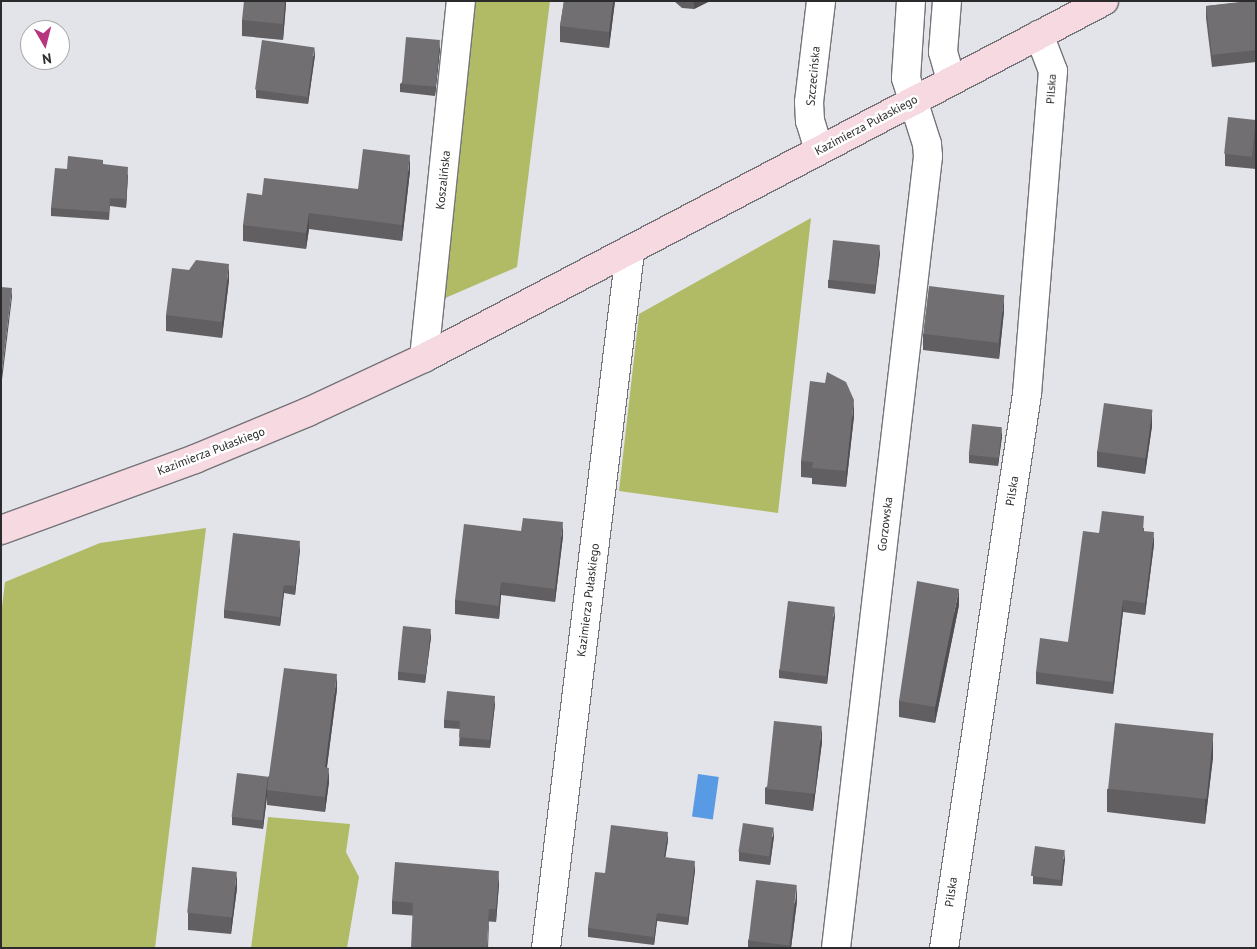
<!DOCTYPE html>
<meta charset="utf-8">
<style>
body{margin:0}
#map{position:relative;width:1257px;height:949px;overflow:hidden;background:#e3e4e9;font-family:"PT Sans",sans-serif}
div>[style]{position:absolute}
.green>*{inset:0;background:#b1bb66}
.water>*{inset:0;background:#599ae5;transform-origin:0 0}
.roads{filter:drop-shadow(1px 0 #747479) drop-shadow(-1px 0 #747479) drop-shadow(0 1px #747479) drop-shadow(0 -1px #747479)}
.minor>*{height:28px;margin:-14px;padding:0 14px;transform-origin:14px;border-radius:14px;background:#fff}
.major>*{height:28px;margin:-14px;padding:0 14px;transform-origin:14px;border-radius:14px;background:#f7d9e1}
.wall>*{inset:0;background:#625f63}
.shaded-wall>*{inset:0;background:#504e50}
.building>*{inset:0;background:#726f73;transform-origin:0 0}
span{translate:-50% -50%;white-space:nowrap;text-align:center;line-height:1.15;-webkit-text-stroke:5px #fff;paint-order:stroke}
.street-label{font-size:12px;color:#2b2b2d}
.frame{position:absolute;inset:0;border:2px solid #2b2b2d;pointer-events:none}
.north{position:absolute;left:20px;top:20px;width:50px;height:50px;box-sizing:border-box;background:#fff;border:1px solid #aaaaab;border-radius:50%;rotate:172deg;font-size:14px;font-weight:700;line-height:20px;text-align:center;color:#2b2b2d}
.north::after{content:'';display:block;margin:auto;width:18px;height:22px;background:#b7357e;clip-path:polygon(50% 0,100% 100%,50% 72%,0 100%)}
</style>
<div id="map">
<div class="green">
<div style="clip-path:polygon(473px 1px,550px 1px,517px 267px,436px 302px)"></div>
<div style="clip-path:polygon(811px 218px,778px 513px,619px 491px,639px 314px)"></div>
<div style="clip-path:polygon(206px 528px,155px 948px,1px 948px,1px 616px,5px 582px,100px 543px)"></div>
<div style="clip-path:polygon(268px 817px,350px 824px,346px 852px,359px 877px,347px 948px,251px 948px)"></div>
</div>
<div class="water">
<div style="left:698px;top:774px;width:21px;height:43px;rotate:8deg"></div>
</div>
<div class="roads">
<div class="minor">
<div style="left:947px;top:1px;width:51px;rotate:94.5deg"></div>
<div style="left:943px;top:52px;width:29px;rotate:74deg"></div>
<div style="left:819px;top:150px;width:30px;rotate:-107deg"></div>
<div style="left:810px;top:121px;width:19px;rotate:-93deg"></div>
<div style="left:809px;top:102px;width:102px;rotate:-83.2deg"></div>
<div style="left:424px;top:358px;width:359px;rotate:-84.1deg"></div>
<div style="left:546px;top:948px;width:701px;rotate:-83.12deg"></div>
<div style="left:836px;top:948px;width:797px;rotate:-83.37deg"></div>
<div style="left:928px;top:156px;width:12px;rotate:-95deg"></div>
<div style="left:927px;top:144px;width:69px;rotate:-107.7deg"></div>
<div style="left:906px;top:78px;width:77px;rotate:-86.3deg"></div>
<div style="left:944px;top:948px;width:560px;rotate:-81.48deg"></div>
<div style="left:1027px;top:394px;width:324px;rotate:-85.4deg"></div>
<div style="left:1053px;top:71px;width:39px;rotate:-111deg"></div>
</div>
<div class="major">
<div style="left:1px;top:530px;width:207px;rotate:-20.1deg"></div>
<div style="left:195px;top:459px;width:122px;rotate:-22.6deg"></div>
<div style="left:308px;top:412px;width:128px;rotate:-25deg"></div>
<div style="left:424px;top:358px;width:768px;rotate:-27.7deg"></div>
</div>
</div>
<div class="wall">
<div style="clip-path:polygon(286px 1px,283px 40px,242px 36px,242px 20px)"></div>
<div style="clip-path:polygon(564px 1px,615px 1px,609px 48px,560px 42px,560px 26px)"></div>
<div style="clip-path:polygon(674px 1px,709px 1px,708px 2px,694px 9px,682px 8px)"></div>
<div style="clip-path:polygon(1256px 1px,1256px 62px,1212px 67px,1206px 18px,1206px 6px)"></div>
<div style="clip-path:polygon(440px 49px,435px 96px,400px 92px,400px 84px)"></div>
<div style="clip-path:polygon(315px 55px,308px 104px,256px 98px,256px 90px)"></div>
<div style="clip-path:polygon(1256px 120px,1256px 169px,1225px 166px,1225px 154px)"></div>
<div style="clip-path:polygon(103px 164px,128px 175px,126px 208px,110px 206px,109px 220px,51px 216px,51px 208px,67px 169px)"></div>
<div style="clip-path:polygon(410px 171px,402px 241px,309px 229px,306px 249px,243px 241px,243px 225px,262px 195px,358px 189px)"></div>
<div style="clip-path:polygon(880px 253px,875px 294px,828px 288px,828px 280px)"></div>
<div style="clip-path:polygon(229px 280px,222px 338px,166px 331px,166px 315px)"></div>
<div style="clip-path:polygon(1004px 311px,999px 359px,923px 350px,923px 334px)"></div>
<div style="clip-path:polygon(854px 416px,846px 487px,812px 484px,812px 478px,801px 477px,801px 461px)"></div>
<div style="clip-path:polygon(1152px 426px,1145px 474px,1097px 467px,1097px 451px)"></div>
<div style="clip-path:polygon(1002px 436px,998px 466px,969px 463px,969px 455px)"></div>
<div style="clip-path:polygon(1144px 528px,1144px 531px,1154px 544px,1145px 615px,1123px 612px,1113px 694px,1036px 684px,1036px 672px,1068px 642px,1099px 533px)"></div>
<div style="clip-path:polygon(563px 536px,555px 602px,501px 595px,499px 619px,455px 614px,455px 600px)"></div>
<div style="clip-path:polygon(300px 549px,295px 595px,284px 593px,280px 626px,224px 618px,224px 610px)"></div>
<div style="clip-path:polygon(959px 605px,935px 723px,899px 717px,899px 701px)"></div>
<div style="clip-path:polygon(835px 615px,827px 684px,779px 678px,779px 670px)"></div>
<div style="clip-path:polygon(431px 637px,425px 683px,398px 680px,398px 672px)"></div>
<div style="clip-path:polygon(337px 689px,327px 767px,329px 782px,325px 812px,267px 805px,267px 796px,263px 829px,232px 825px,232px 817px,268px 777px)"></div>
<div style="clip-path:polygon(495px 704px,490px 748px,459px 746px,460px 729px,444px 728px,444px 720px)"></div>
<div style="clip-path:polygon(822px 742px,813px 811px,765px 804px,765px 788px)"></div>
<div style="clip-path:polygon(1213px 757px,1205px 824px,1107px 812px,1107px 789px)"></div>
<div style="clip-path:polygon(774px 836px,770px 865px,739px 861px,739px 852px)"></div>
<div style="clip-path:polygon(668px 840px,665px 858px,695px 870px,688px 925px,657px 921px,654px 945px,588px 937px,588px 928px,605px 873px)"></div>
<div style="clip-path:polygon(1065px 858px,1062px 886px,1033px 884px,1033px 876px)"></div>
<div style="clip-path:polygon(499px 884px,496px 922px,392px 914px,392px 901px)"></div>
<div style="clip-path:polygon(237px 888px,231px 934px,188px 930px,188px 913px)"></div>
<div style="clip-path:polygon(797px 901px,791px 948px,748px 948px,748px 940px)"></div>
</div>
<div class="shaded-wall">
<div style="clip-path:polygon(285px 1px,286px 1px,286px 5px,283px 40px,283px 24px)"></div>
<div style="clip-path:polygon(613px 1px,615px 1px,609px 48px,609px 32px)"></div>
<div style="clip-path:polygon(694px 1px,709px 1px,708px 2px,694px 9px)"></div>
<div style="clip-path:polygon(440px 40px,440px 49px,435px 96px,435px 88px)"></div>
<div style="clip-path:polygon(315px 47px,315px 55px,308px 104px,308px 96px)"></div>
<div style="clip-path:polygon(410px 155px,410px 171px,402px 241px,402px 225px)"></div>
<div style="clip-path:polygon(128px 167px,128px 175px,126px 208px,126px 199px)"></div>
<div style="clip-path:polygon(309px 213px,309px 229px,306px 249px,306px 233px)"></div>
<div style="clip-path:polygon(880px 245px,880px 253px,875px 294px,875px 285px)"></div>
<div style="clip-path:polygon(229px 264px,229px 280px,222px 338px,222px 322px)"></div>
<div style="clip-path:polygon(12px 288px,12px 297px,1px 388px,1px 379px)"></div>
<div style="clip-path:polygon(1004px 295px,1004px 311px,999px 359px,999px 343px)"></div>
<div style="clip-path:polygon(854px 400px,854px 416px,846px 487px,846px 471px)"></div>
<div style="clip-path:polygon(1152px 410px,1152px 426px,1145px 474px,1145px 458px)"></div>
<div style="clip-path:polygon(1002px 427px,1002px 436px,998px 466px,998px 458px)"></div>
<div style="clip-path:polygon(563px 522px,563px 536px,555px 602px,555px 589px)"></div>
<div style="clip-path:polygon(1154px 532px,1154px 544px,1145px 615px,1145px 603px)"></div>
<div style="clip-path:polygon(300px 541px,300px 549px,295px 595px,295px 586px)"></div>
<div style="clip-path:polygon(501px 582px,501px 595px,499px 619px,499px 606px)"></div>
<div style="clip-path:polygon(284px 585px,284px 593px,280px 626px,280px 617px)"></div>
<div style="clip-path:polygon(959px 589px,959px 605px,935px 723px,935px 707px)"></div>
<div style="clip-path:polygon(1123px 600px,1123px 612px,1113px 694px,1113px 682px)"></div>
<div style="clip-path:polygon(835px 607px,835px 615px,827px 684px,827px 675px)"></div>
<div style="clip-path:polygon(431px 629px,431px 637px,425px 683px,425px 675px)"></div>
<div style="clip-path:polygon(337px 674px,337px 689px,325px 782px,325px 767px)"></div>
<div style="clip-path:polygon(495px 696px,495px 704px,490px 748px,490px 740px)"></div>
<div style="clip-path:polygon(822px 726px,822px 742px,813px 811px,813px 795px)"></div>
<div style="clip-path:polygon(1213px 734px,1213px 757px,1205px 824px,1205px 801px)"></div>
<div style="clip-path:polygon(329px 768px,329px 782px,325px 812px,325px 797px)"></div>
<div style="clip-path:polygon(268px 777px,267px 796px,263px 829px,263px 821px)"></div>
<div style="clip-path:polygon(774px 828px,774px 836px,770px 865px,770px 857px)"></div>
<div style="clip-path:polygon(668px 832px,668px 840px,664px 866px,664px 857px)"></div>
<div style="clip-path:polygon(1065px 850px,1065px 858px,1062px 886px,1062px 878px)"></div>
<div style="clip-path:polygon(695px 861px,695px 870px,688px 925px,688px 917px)"></div>
<div style="clip-path:polygon(499px 871px,499px 884px,496px 922px,496px 909px)"></div>
<div style="clip-path:polygon(237px 872px,237px 888px,231px 934px,231px 918px)"></div>
<div style="clip-path:polygon(797px 885px,797px 901px,791px 948px,790px 948px)"></div>
<div style="clip-path:polygon(489px 909px,489px 922px,488px 948px,487px 948px)"></div>
<div style="clip-path:polygon(657px 913px,657px 921px,654px 945px,654px 937px)"></div>
</div>
<div class="building">
<div style="clip-path:polygon(244px 1px,285px 1px,283px 24px,242px 20px)"></div>
<div style="clip-path:polygon(564px 1px,613px 1px,609px 32px,560px 26px)"></div>
<div style="clip-path:polygon(1248px 1px,1256px 1px,1256px 50px,1212px 55px,1206px 6px)"></div>
<div style="left:406px;top:37px;width:34px;height:47px;rotate:5deg"></div>
<div style="left:262px;top:40px;width:53px;height:50px;rotate:8deg"></div>
<div style="left:1228px;top:117px;width:28px;height:37px;rotate:6deg"></div>
<div style="clip-path:polygon(363px 149px,410px 155px,402px 225px,309px 213px,306px 233px,243px 225px,247px 193px,262px 195px,264px 178px,358px 189px)"></div>
<div style="clip-path:polygon(68px 156px,103px 160px,103px 164px,128px 167px,126px 199px,110px 198px,109px 212px,51px 208px,55px 168px,67px 169px)"></div>
<div style="left:833px;top:240px;width:47px;height:40px;rotate:6deg"></div>
<div style="clip-path:polygon(196px 260px,229px 264px,222px 322px,166px 315px,172px 268px,189px 270px)"></div>
<div style="left:929px;top:286px;width:76px;height:48px;rotate:7deg"></div>
<div style="clip-path:polygon(1px 287px,12px 288px,1px 379px)"></div>
<div style="clip-path:polygon(827px 372px,846px 382px,854px 400px,846px 471px,812px 468px,813px 462px,801px 461px,810px 381px,825px 383px)"></div>
<div style="left:1104px;top:403px;width:49px;height:49px;rotate:8deg"></div>
<div style="left:972px;top:424px;width:30px;height:31px;rotate:6deg"></div>
<div style="clip-path:polygon(1102px 511px,1144px 516px,1143px 531px,1154px 532px,1145px 603px,1123px 600px,1113px 682px,1036px 672px,1040px 638px,1068px 642px,1083px 531px,1099px 533px)"></div>
<div style="clip-path:polygon(523px 518px,563px 522px,555px 589px,501px 582px,499px 606px,455px 600px,464px 524px,521px 531px)"></div>
<div style="clip-path:polygon(233px 533px,300px 541px,295px 586px,284px 585px,280px 617px,224px 610px)"></div>
<div style="clip-path:polygon(917px 581px,959px 589px,935px 707px,899px 701px)"></div>
<div style="left:788px;top:601px;width:47px;height:70px;rotate:7deg"></div>
<div style="left:403px;top:626px;width:28px;height:46px;rotate:6deg"></div>
<div style="clip-path:polygon(284px 668px,337px 674px,325px 767px,329px 768px,325px 797px,267px 790px)"></div>
<div style="clip-path:polygon(447px 691px,495px 696px,490px 740px,459px 737px,460px 721px,444px 720px)"></div>
<div style="left:774px;top:721px;width:48px;height:68px;rotate:6deg"></div>
<div style="left:1115px;top:723px;width:99px;height:66px;rotate:6deg"></div>
<div style="left:237px;top:773px;width:31px;height:44px;rotate:7deg"></div>
<div style="left:743px;top:823px;width:31px;height:29px;rotate:9deg"></div>
<div style="clip-path:polygon(611px 825px,668px 832px,664px 857px,695px 861px,688px 917px,657px 913px,654px 937px,588px 928px,595px 872px,605px 873px)"></div>
<div style="left:1035px;top:846px;width:30px;height:30px;rotate:8deg"></div>
<div style="clip-path:polygon(395px 862px,499px 871px,496px 909px,489px 909px,487px 948px,411px 948px,413px 903px,392px 901px)"></div>
<div style="left:192px;top:867px;width:45px;height:46px;rotate:6deg"></div>
<div style="left:756px;top:880px;width:41px;height:61px;rotate:7deg"></div>
</div>
<div class="street-label">
<span style="left:813px;top:76px;rotate:-85deg">Szczecińska</span>
<span style="left:1051px;top:89px;rotate:-86deg">Pilska</span>
<span style="left:866px;top:125px;rotate:-28deg">Kazimierza Pułaskiego</span>
<span style="left:443px;top:180px;rotate:-84deg">Koszalińska</span>
<span style="left:211px;top:451px;rotate:-21deg">Kazimierza Pułaskiego</span>
<span style="left:1012px;top:491px;rotate:-81deg">Pilska</span>
<span style="left:885px;top:524px;rotate:-83deg">Gorzowska</span>
<span style="left:588px;top:600px;rotate:-83deg">Kazimierza Pułaskiego</span>
<span style="left:951px;top:892px;rotate:-82deg">Pilska</span>
</div>
<div class="frame"></div>
<div class="north">N</div>
</div>
